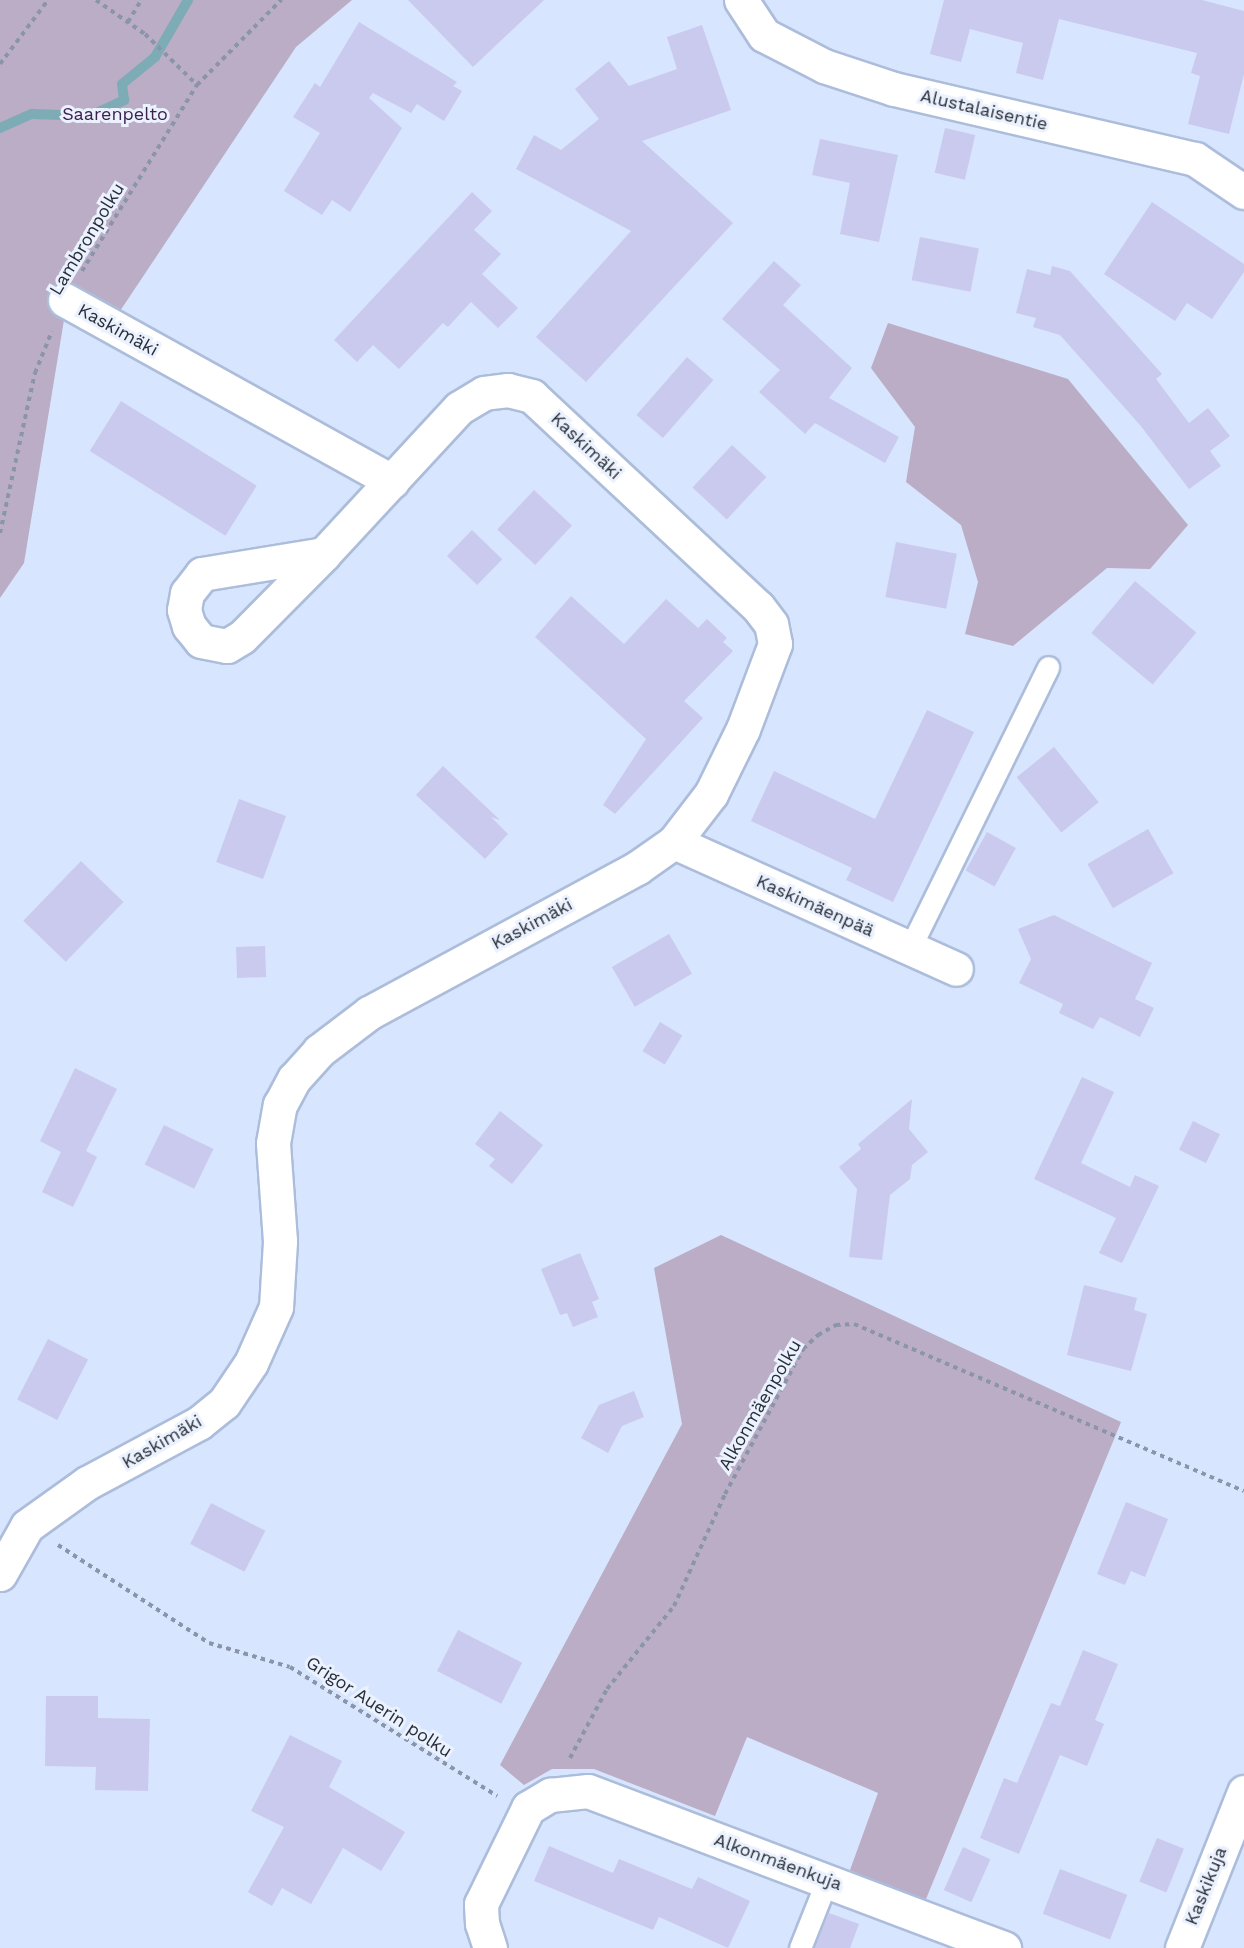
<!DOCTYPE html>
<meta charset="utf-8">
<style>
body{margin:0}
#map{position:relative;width:1244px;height:1948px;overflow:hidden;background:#d7e5fe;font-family:"Work Sans",sans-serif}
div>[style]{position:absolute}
.green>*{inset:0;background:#baadc5}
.stream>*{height:10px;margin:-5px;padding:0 5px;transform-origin:5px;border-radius:5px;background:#7dacb6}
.building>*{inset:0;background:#cacaef;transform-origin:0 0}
.path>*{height:4px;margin-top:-2px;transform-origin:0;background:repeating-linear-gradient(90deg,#8a95a9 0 4.5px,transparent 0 9px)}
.roads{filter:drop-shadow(2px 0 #acbddb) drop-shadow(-2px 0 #acbddb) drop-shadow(0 2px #acbddb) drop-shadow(0 -2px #acbddb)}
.lane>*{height:21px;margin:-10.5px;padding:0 10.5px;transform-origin:10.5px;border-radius:10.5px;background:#fff}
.street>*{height:33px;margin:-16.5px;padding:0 16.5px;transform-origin:16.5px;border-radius:16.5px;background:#fff}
span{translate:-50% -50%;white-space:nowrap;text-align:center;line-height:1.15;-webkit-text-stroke:6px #ebf2fe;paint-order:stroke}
.street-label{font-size:18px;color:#272e3a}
.park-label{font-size:18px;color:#3b224e}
</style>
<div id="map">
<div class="green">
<div style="clip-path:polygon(0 0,352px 0,296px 47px,116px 317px,82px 299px,64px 320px,24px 563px,0 598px)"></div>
<div style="clip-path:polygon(888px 323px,1068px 379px,1188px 525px,1150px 569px,1107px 568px,1013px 646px,965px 634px,978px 582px,961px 525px,906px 482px,915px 427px,871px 368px)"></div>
<div style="clip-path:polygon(721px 1235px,1121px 1422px,924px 1904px,850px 1870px,878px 1793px,747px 1737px,715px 1816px,594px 1769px,552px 1769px,524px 1785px,500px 1765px,682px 1424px,654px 1268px)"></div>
</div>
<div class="stream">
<div style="left:0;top:128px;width:35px;rotate:-24deg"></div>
<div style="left:32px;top:114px;width:58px;rotate:2deg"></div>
<div style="left:90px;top:116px;width:38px;rotate:-25deg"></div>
<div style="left:124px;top:100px;width:16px;rotate:-97deg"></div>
<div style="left:122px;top:84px;width:43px;rotate:-39.3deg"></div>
<div style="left:155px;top:57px;width:66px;rotate:-59.9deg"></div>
</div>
<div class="building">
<div style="clip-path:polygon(408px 0,544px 0,473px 67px)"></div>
<div style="clip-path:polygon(944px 0,1202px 0,1244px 11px,1244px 74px,1229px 134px,1188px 124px,1200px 76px,1191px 73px,1197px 53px,1059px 19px,1043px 80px,1016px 73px,1023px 43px,970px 29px,961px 62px,930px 54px)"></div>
<div style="clip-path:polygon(359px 22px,457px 82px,453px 86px,462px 91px,444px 121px,417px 104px,411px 113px,373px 93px,369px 98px,402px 128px,350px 212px,332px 200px,322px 215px,284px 191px,320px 133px,293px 117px,315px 83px,320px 87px)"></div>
<div style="clip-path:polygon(702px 25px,731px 110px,642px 141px,733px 223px,586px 382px,536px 337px,631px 231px,516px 169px,534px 135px,561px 150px,599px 119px,575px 89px,609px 61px,629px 86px,677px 69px,667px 37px)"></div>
<div style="left:945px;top:128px;width:31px;height:46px;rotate:13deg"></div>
<div style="clip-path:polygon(820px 139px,898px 155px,879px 242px,840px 234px,850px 183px,812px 175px)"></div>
<div style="clip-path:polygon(472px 192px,492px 211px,474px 230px,501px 254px,482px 274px,518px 308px,498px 328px,471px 302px,448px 327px,443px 323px,399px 369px,373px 345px,357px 362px,334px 340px)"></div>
<div style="clip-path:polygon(1152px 202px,1244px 264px,1244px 272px,1212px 319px,1187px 303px,1175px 321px,1104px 274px)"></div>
<div style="left:920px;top:237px;width:60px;height:44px;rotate:11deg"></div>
<div style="clip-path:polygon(774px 261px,801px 285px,783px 305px,852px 368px,829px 398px,899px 437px,885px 463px,815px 423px,805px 434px,759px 392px,780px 370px,722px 319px)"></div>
<div style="clip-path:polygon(1052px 266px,1070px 271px,1162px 374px,1156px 379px,1189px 423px,1208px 408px,1230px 436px,1210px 451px,1221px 466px,1189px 489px,1140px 425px,1060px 335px,1033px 327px,1036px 318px,1016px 313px,1027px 269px,1050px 275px)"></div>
<div style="left:687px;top:357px;width:35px;height:77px;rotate:41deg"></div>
<div style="left:121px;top:401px;width:160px;height:59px;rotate:32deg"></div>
<div style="left:732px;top:445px;width:47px;height:58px;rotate:43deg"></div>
<div style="left:534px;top:490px;width:52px;height:54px;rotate:43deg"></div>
<div style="left:472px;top:530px;width:42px;height:36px;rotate:44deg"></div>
<div style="left:896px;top:542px;width:62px;height:56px;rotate:11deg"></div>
<div style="left:1135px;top:581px;width:80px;height:68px;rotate:40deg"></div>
<div style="clip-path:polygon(571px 596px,624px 644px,666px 599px,698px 628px,707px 619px,727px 638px,723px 642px,733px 651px,684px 701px,703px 718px,615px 814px,603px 805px,646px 739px,535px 637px)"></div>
<div style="clip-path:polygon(927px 710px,974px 732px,893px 902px,846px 880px,852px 868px,751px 821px,774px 771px,875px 819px)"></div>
<div style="left:1054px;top:747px;width:71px;height:48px;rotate:51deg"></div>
<div style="clip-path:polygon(443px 766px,500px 820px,491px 817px,508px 834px,485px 859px,416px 795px)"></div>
<div style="left:239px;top:799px;width:50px;height:67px;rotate:20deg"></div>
<div style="left:1148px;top:829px;width:51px;height:70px;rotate:60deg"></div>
<div style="left:987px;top:832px;width:33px;height:44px;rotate:29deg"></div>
<div style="left:81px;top:861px;width:59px;height:83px;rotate:44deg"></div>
<div style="clip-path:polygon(1054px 915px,1152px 963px,1135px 999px,1154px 1008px,1140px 1037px,1100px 1017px,1093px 1029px,1059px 1013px,1063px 1004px,1019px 983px,1031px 959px,1018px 929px)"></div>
<div style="left:669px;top:934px;width:46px;height:66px;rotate:60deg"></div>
<div style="left:265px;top:946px;width:31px;height:29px;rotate:88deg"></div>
<div style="left:660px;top:1022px;width:26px;height:34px;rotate:31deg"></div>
<div style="clip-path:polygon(75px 1068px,117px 1089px,86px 1151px,97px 1157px,73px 1207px,42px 1192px,61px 1152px,40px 1141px)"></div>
<div style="clip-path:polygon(1082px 1077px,1114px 1092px,1081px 1163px,1130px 1187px,1135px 1175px,1159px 1186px,1122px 1263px,1099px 1253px,1116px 1218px,1034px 1179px)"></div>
<div style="clip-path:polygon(912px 1099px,909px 1129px,928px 1152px,912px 1165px,910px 1179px,890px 1195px,882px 1260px,849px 1257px,857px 1189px,839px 1167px,861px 1149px,858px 1144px)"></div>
<div style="clip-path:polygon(500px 1111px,543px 1145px,512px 1184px,489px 1166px,495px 1159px,475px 1144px)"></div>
<div style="left:1193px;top:1121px;width:30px;height:32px;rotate:26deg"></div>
<div style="left:164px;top:1125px;width:55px;height:44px;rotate:26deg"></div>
<div style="clip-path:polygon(580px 1253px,599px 1299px,592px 1302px,598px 1317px,573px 1327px,567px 1313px,560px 1315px,541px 1269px)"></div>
<div style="clip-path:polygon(1084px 1285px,1137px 1298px,1134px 1310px,1147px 1314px,1131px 1371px,1067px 1355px)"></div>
<div style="left:48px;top:1339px;width:45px;height:68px;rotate:27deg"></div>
<div style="clip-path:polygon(634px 1391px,644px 1417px,622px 1426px,608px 1453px,581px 1438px,599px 1405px)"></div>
<div style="clip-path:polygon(1126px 1502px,1168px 1519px,1145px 1577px,1131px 1571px,1125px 1585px,1097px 1574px)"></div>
<div style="left:211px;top:1503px;width:61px;height:46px;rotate:27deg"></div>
<div style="left:458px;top:1630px;width:72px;height:46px;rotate:27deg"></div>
<div style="clip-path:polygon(1083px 1650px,1118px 1664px,1095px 1720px,1104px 1724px,1087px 1766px,1060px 1755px,1019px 1854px,980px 1838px,1004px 1778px,1017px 1783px,1051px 1703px,1060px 1706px)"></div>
<div style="clip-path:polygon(46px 1696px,98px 1696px,98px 1718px,150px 1719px,148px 1791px,95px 1790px,96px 1767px,45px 1766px)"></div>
<div style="clip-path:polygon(290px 1735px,342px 1761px,329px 1787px,405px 1832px,381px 1871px,343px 1848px,311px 1904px,282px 1888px,272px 1906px,248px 1892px,284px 1827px,251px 1811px)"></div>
<div style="left:1157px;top:1838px;width:29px;height:47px;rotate:22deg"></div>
<div style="clip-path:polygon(549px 1846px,613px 1873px,619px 1859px,692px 1889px,698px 1877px,750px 1901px,728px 1948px,659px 1917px,653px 1930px,534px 1881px)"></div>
<div style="left:963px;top:1847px;width:30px;height:47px;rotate:24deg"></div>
<div style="left:1060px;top:1869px;width:72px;height:48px;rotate:21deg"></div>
<div style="clip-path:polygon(829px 1913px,859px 1924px,850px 1948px,814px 1948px)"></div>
</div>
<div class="path">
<div style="left:96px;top:0;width:60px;rotate:34.8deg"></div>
<div style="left:145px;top:34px;width:73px;rotate:44.4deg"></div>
<div style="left:128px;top:22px;width:26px;rotate:-59deg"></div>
<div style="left:0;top:64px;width:80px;rotate:-53.1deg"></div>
<div style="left:82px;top:271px;width:219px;rotate:-58.3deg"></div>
<div style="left:197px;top:85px;width:120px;rotate:-45.3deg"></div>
<div style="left:0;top:533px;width:164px;rotate:-77.7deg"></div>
<div style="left:35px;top:373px;width:45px;rotate:-68deg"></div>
<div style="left:58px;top:1545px;width:180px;rotate:33deg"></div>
<div style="left:209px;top:1643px;width:84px;rotate:16.5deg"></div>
<div style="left:290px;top:1667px;width:244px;rotate:31.9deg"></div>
<div style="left:570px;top:1758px;width:78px;rotate:-61.8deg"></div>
<div style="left:607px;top:1689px;width:107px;rotate:-51.1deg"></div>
<div style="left:674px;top:1606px;width:123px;rotate:-65.5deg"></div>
<div style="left:725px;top:1494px;width:165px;rotate:-61.7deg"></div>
<div style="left:803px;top:1349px;width:21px;rotate:-43deg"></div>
<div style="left:818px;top:1335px;width:21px;rotate:-29deg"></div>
<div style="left:836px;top:1325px;width:18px;rotate:-3deg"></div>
<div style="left:854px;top:1324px;width:424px;rotate:23.2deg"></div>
</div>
<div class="roads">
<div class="lane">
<div style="left:910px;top:948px;width:313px;rotate:-63.8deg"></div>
<div style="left:800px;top:1948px;width:73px;rotate:-68.3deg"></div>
</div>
<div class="street">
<div style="left:741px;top:0;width:42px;rotate:56.7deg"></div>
<div style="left:764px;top:35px;width:68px;rotate:27.3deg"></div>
<div style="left:824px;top:66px;width:74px;rotate:18.2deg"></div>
<div style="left:894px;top:89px;width:309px;rotate:13.1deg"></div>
<div style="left:1195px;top:159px;width:59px;rotate:34deg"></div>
<div style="left:65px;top:300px;width:374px;rotate:29deg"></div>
<div style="left:674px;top:842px;width:309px;rotate:24.2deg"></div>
<div style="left:0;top:1574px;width:55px;rotate:-60.6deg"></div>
<div style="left:27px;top:1526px;width:74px;rotate:-35.6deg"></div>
<div style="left:87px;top:1483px;width:127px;rotate:-28.2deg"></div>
<div style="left:199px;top:1423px;width:32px;rotate:-39deg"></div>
<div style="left:224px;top:1403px;width:48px;rotate:-56deg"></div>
<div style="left:251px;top:1363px;width:61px;rotate:-65.9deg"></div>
<div style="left:276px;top:1307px;width:66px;rotate:-86.5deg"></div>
<div style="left:280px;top:1241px;width:98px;rotate:-94.1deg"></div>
<div style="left:273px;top:1143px;width:39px;rotate:-80deg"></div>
<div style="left:280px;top:1105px;width:30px;rotate:-62deg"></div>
<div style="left:294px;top:1079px;width:38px;rotate:-48deg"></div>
<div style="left:319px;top:1051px;width:63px;rotate:-37.2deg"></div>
<div style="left:369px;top:1013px;width:305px;rotate:-28.4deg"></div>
<div style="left:637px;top:868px;width:45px;rotate:-35.1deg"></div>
<div style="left:674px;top:842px;width:61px;rotate:-52.4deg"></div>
<div style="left:711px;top:794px;width:72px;rotate:-63.8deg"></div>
<div style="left:743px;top:729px;width:91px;rotate:-69.4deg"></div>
<div style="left:775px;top:644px;width:20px;rotate:-101deg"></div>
<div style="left:771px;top:624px;width:21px;rotate:-127deg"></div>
<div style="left:758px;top:607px;width:309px;rotate:-137deg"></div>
<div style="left:532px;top:396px;width:25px;rotate:-166deg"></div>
<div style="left:508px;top:390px;width:24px;rotate:173deg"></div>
<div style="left:484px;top:393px;width:29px;rotate:149deg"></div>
<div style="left:459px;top:408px;width:199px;rotate:132.8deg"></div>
<div style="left:324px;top:554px;width:124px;rotate:170.7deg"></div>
<div style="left:202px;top:574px;width:24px;rotate:128deg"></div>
<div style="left:187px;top:593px;width:17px;rotate:100deg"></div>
<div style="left:184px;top:610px;width:17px;rotate:73deg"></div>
<div style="left:189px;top:626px;width:19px;rotate:51deg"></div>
<div style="left:201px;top:641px;width:26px;rotate:11deg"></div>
<div style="left:227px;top:646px;width:17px;rotate:-31deg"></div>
<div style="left:242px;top:637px;width:117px;rotate:-45.3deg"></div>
<div style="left:490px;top:1948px;width:25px;rotate:-108deg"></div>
<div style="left:482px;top:1924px;width:20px;rotate:-93deg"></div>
<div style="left:481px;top:1904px;width:107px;rotate:-63.9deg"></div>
<div style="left:528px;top:1808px;width:26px;rotate:-31deg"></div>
<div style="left:550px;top:1795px;width:38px;rotate:-6deg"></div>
<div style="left:588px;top:1791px;width:445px;rotate:20.7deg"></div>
<div style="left:1182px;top:1948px;width:168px;rotate:-68.3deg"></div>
</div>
</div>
<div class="street-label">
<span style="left:984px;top:110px;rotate:13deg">Alustalaisentie</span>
<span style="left:87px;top:239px;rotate:-59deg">Lambronpolku</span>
<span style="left:118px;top:330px;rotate:29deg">Kaskimäki</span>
<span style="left:586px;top:446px;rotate:43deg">Kaskimäki</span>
<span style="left:815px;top:906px;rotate:24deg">Kaskimäenpää</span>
<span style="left:532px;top:924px;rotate:-28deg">Kaskimäki</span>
<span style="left:760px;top:1405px;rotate:-60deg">Alkonmäenpolku</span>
<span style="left:162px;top:1442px;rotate:-30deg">Kaskimäki</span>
<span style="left:379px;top:1707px;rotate:33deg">Grigor Auerin polku</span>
<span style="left:778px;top:1862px;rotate:20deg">Alkonmäenkuja</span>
<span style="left:1206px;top:1886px;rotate:-68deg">Kaskikuja</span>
</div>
<div class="park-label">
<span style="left:115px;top:114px">Saarenpelto</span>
</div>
</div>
